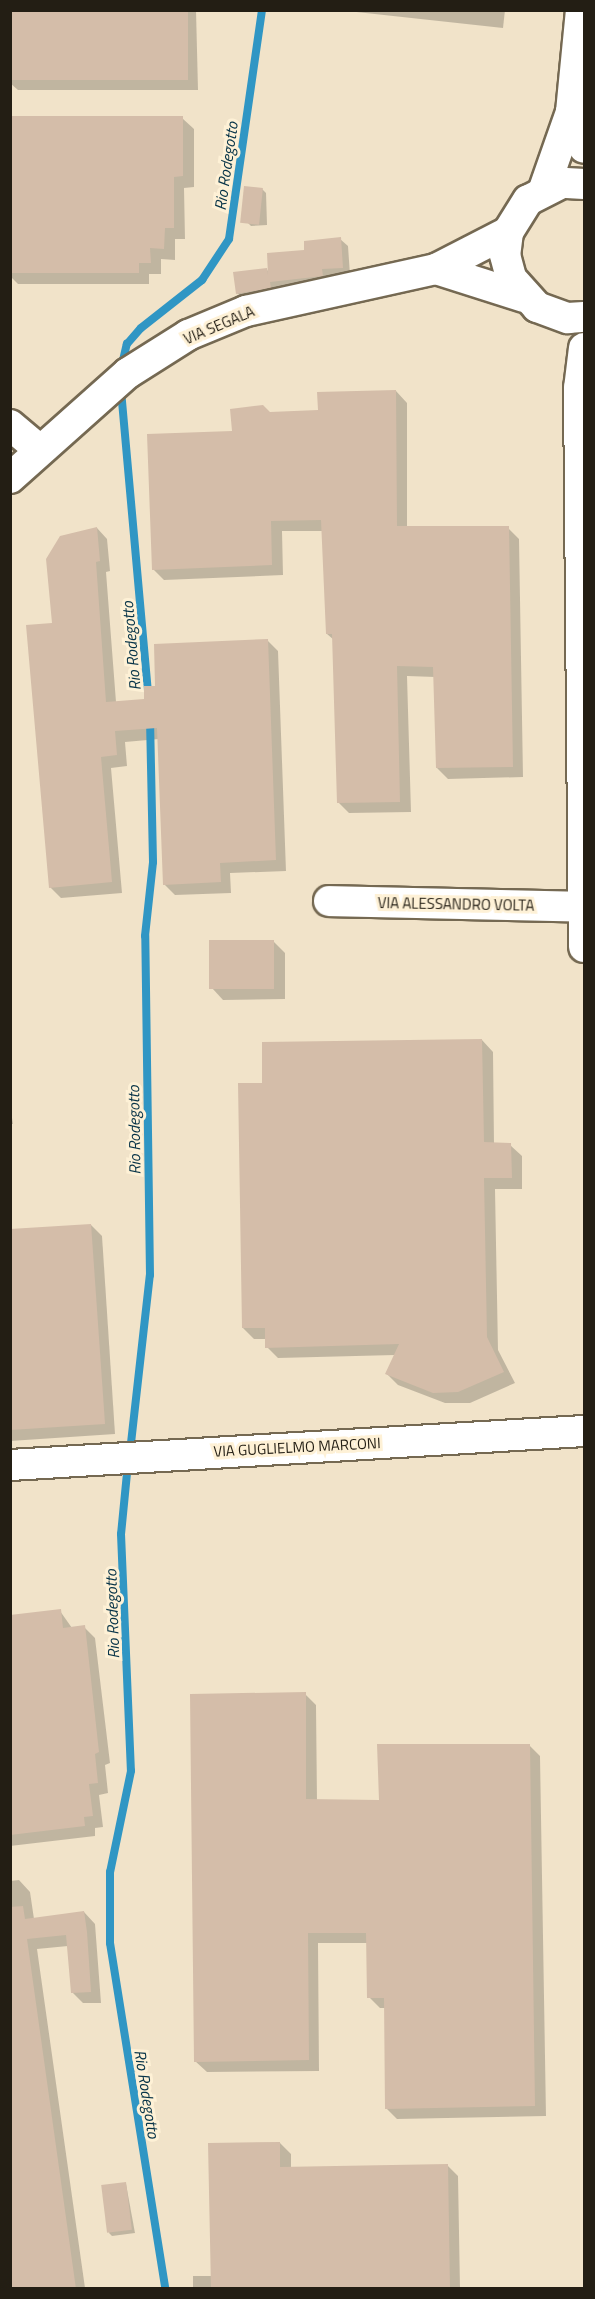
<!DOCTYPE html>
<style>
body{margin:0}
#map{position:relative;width:595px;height:2299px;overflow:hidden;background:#f1e3c9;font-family:"Titillium Web",sans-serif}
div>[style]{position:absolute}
.shadow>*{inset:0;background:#0003}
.stream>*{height:8px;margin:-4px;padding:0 4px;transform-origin:4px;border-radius:4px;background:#3096c4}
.building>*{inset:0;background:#d4bda9;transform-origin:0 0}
.roads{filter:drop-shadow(2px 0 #756952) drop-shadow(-2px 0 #756952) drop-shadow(0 2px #756952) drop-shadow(0 -2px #756952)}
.minor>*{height:30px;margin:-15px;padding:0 15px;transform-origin:15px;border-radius:15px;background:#fff}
span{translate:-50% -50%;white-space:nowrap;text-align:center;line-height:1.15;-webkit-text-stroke:6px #fef1d6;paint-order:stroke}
.street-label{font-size:15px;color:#231e14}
.water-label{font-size:16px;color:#083448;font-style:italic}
.frame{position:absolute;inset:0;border:12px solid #231e14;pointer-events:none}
</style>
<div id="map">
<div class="shadow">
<div style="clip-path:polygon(10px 10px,196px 10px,198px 90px,18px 90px,10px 83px)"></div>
<div style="clip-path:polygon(338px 10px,505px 10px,503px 28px)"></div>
<div style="clip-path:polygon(10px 118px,182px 118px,194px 129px,194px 187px,184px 188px,185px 239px,175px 239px,175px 260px,161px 259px,161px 274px,149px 274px,149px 284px,18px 284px,10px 276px)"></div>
<div style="clip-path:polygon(262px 189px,266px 193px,267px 225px,251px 226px,247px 222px)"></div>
<div style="clip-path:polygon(340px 239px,348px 246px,350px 275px,329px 277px,330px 284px,245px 301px,237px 293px,267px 270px,270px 273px,306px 252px)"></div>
<div style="clip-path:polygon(396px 391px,407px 403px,407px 528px,508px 528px,519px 539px,523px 777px,448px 779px,437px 768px,435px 677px,407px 676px,411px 812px,349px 813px,338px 802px,334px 640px,327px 634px,323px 531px,282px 531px,283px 575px,164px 580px,153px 569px,233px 433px,270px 413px,319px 412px)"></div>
<div style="clip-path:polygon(97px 528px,107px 539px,110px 571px,106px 572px,116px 702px,146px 700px,157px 687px,267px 640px,278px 651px,286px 871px,230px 873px,231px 893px,175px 895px,164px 884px,159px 739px,125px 742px,127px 766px,111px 768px,122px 893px,61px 898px,50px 887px,54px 624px)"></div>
<div style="clip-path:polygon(274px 942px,285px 953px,285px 999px,223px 1000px,212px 988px)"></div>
<div style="clip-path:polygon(482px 1040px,493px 1052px,494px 1144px,510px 1145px,522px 1156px,522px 1189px,495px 1189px,498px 1350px,515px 1383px,470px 1403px,445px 1403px,398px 1385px,387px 1374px,395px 1355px,278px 1358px,267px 1347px,266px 1339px,254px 1339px,243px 1328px,264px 1085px)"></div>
<div style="clip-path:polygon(10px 1106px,13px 1124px,10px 1124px)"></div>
<div style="clip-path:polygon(91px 1225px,102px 1236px,115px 1434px,10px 1441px,10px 1230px)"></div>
<div style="clip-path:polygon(60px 1611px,72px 1628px,84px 1627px,95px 1638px,110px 1763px,105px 1765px,108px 1793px,99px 1795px,103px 1827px,95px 1828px,95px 1836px,10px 1846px,10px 1616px)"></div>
<div style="clip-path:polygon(305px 1694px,316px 1705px,317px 1801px,380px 1801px,529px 1745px,540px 1756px,546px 2116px,397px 2119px,386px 2108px,386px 2008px,380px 2008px,369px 1997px,368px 1943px,318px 1943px,319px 2071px,207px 2072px,195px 2061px)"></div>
<div style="clip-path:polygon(19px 1880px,30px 1892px,34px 1919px,84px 1912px,95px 1924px,101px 2003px,83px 2003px,72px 1992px,68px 1946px,37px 1949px,85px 2288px,10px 2288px,10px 1881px)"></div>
<div style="clip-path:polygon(280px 2143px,291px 2154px,291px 2169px,447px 2165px,458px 2176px,460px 2288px,193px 2288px,193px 2276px,212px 2276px)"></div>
<div style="clip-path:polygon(126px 2184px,135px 2233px,112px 2236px,109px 2233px)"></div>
</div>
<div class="stream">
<div style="left:121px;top:369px;width:26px;rotate:-77deg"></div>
<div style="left:127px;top:344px;width:21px;rotate:-49deg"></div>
<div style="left:141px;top:328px;width:78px;rotate:-38.2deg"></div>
<div style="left:202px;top:280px;width:49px;rotate:-56.6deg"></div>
<div style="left:229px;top:239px;width:231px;rotate:-81.8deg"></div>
<div style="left:121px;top:390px;width:306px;rotate:84.9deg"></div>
<div style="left:130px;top:1452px;width:178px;rotate:-83.6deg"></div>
<div style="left:150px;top:1275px;width:339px;rotate:-90.8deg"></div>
<div style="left:145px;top:936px;width:74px;rotate:-83.8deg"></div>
<div style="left:153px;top:862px;width:144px;rotate:-91.2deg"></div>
<div style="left:128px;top:1463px;width:71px;rotate:95.6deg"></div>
<div style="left:121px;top:1534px;width:237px;rotate:87.6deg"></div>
<div style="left:131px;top:1771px;width:103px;rotate:101.7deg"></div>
<div style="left:110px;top:1872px;width:71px;rotate:90deg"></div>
<div style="left:110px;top:1943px;width:349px;rotate:80.9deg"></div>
</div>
<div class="building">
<div style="left:10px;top:10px;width:178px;height:70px"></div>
<div style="clip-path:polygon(10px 116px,183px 116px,183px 176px,174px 177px,174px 228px,165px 228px,164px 249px,150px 248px,151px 263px,139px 263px,139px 273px,10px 273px)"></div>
<div style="left:244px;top:186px;width:19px;height:37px;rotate:6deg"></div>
<div style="clip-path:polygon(341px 237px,343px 268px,322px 269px,323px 276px,270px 282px,271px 288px,236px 294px,233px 272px,267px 268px,268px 275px,267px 253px,304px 250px,304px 241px)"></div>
<div style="clip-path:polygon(396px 390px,397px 526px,509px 526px,513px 767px,436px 768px,433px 667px,397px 666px,400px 802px,337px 803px,332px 634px,326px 634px,321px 520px,271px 521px,272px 565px,152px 570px,147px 434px,232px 431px,230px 409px,263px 405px,270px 412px,318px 410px,317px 392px)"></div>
<div style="clip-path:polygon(97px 527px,100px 561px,96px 562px,106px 702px,144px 699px,144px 686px,155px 686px,154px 644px,268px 639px,276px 860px,220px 863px,221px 882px,163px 885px,157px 728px,115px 731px,117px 755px,101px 757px,112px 882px,49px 888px,26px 625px,52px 623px,46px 559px,60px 536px)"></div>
<div style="left:209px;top:940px;width:65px;height:49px"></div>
<div style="clip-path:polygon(482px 1039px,484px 1142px,511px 1143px,512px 1178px,484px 1178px,487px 1337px,504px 1372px,458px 1392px,433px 1393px,385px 1374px,399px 1344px,265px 1348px,265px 1328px,242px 1328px,238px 1083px,262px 1083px,262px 1042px)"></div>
<div style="clip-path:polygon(91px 1224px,105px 1424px,10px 1430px,10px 1229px)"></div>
<div style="clip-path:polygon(61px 1609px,63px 1628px,85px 1625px,99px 1752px,95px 1754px,98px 1783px,89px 1784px,93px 1816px,84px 1817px,85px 1826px,10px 1835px,10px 1615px)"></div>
<div style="clip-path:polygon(306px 1692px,306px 1799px,379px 1800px,377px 1744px,530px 1744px,535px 2106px,385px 2109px,384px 1998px,367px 1998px,366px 1933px,308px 1933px,309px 2060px,194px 2062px,190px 1694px)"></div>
<div style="clip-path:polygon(23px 1906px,25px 1919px,84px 1911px,87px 1932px,91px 1992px,71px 1993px,66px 1935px,27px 1939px,76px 2289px,10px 2289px,10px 1907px)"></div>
<div style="clip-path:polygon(280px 2142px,280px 2167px,448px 2164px,450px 2289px,211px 2289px,208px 2143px)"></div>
<div style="left:126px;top:2182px;width:48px;height:25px;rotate:83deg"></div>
</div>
<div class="roads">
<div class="minor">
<div style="left:571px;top:112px;width:38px;rotate:70deg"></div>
<div style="left:584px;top:184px;width:22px;rotate:-177deg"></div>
<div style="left:562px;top:183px;width:38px;rotate:153deg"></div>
<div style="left:528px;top:200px;width:38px;rotate:122deg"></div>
<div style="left:508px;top:232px;width:23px;rotate:97deg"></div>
<div style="left:505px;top:255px;width:24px;rotate:75deg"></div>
<div style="left:511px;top:278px;width:39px;rotate:48deg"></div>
<div style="left:537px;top:307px;width:33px;rotate:20deg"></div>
<div style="left:568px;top:318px;width:16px;rotate:-4deg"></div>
<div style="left:544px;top:189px;width:82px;rotate:-70.7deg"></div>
<div style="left:571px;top:112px;width:102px;rotate:-84.4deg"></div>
<div style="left:436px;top:269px;width:92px;rotate:17.7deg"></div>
<div style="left:584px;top:348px;width:39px;rotate:97deg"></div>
<div style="left:579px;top:387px;width:560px;rotate:89.49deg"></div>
<div style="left:10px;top:425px;width:38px;rotate:40deg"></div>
<div style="left:10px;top:478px;width:158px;rotate:-41.7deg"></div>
<div style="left:128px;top:373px;width:71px;rotate:-32.3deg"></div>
<div style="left:188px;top:335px;width:63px;rotate:-22.5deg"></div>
<div style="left:246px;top:311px;width:195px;rotate:-12.5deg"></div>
<div style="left:436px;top:269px;width:81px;rotate:-27.2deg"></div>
<div style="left:329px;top:901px;width:255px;rotate:1.3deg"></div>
<div style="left:10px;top:1465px;width:575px;rotate:-3.39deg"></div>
</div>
</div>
<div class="street-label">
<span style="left:219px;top:325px;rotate:-23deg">VIA SEGALA</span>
<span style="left:456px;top:904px;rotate:1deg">VIA ALESSANDRO VOLTA</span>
<span style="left:297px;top:1447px;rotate:-3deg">VIA GUGLIELMO MARCONI</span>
</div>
<div class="water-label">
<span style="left:226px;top:166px;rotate:-82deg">Rio Rodegotto</span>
<span style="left:131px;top:646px;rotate:-95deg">Rio Rodegotto</span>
<span style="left:134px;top:1130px;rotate:-91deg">Rio Rodegotto</span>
<span style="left:112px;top:1614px;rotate:-92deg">Rio Rodegotto</span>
<span style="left:147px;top:2094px;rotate:81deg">Rio Rodegotto</span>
</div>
<div class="frame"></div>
</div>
